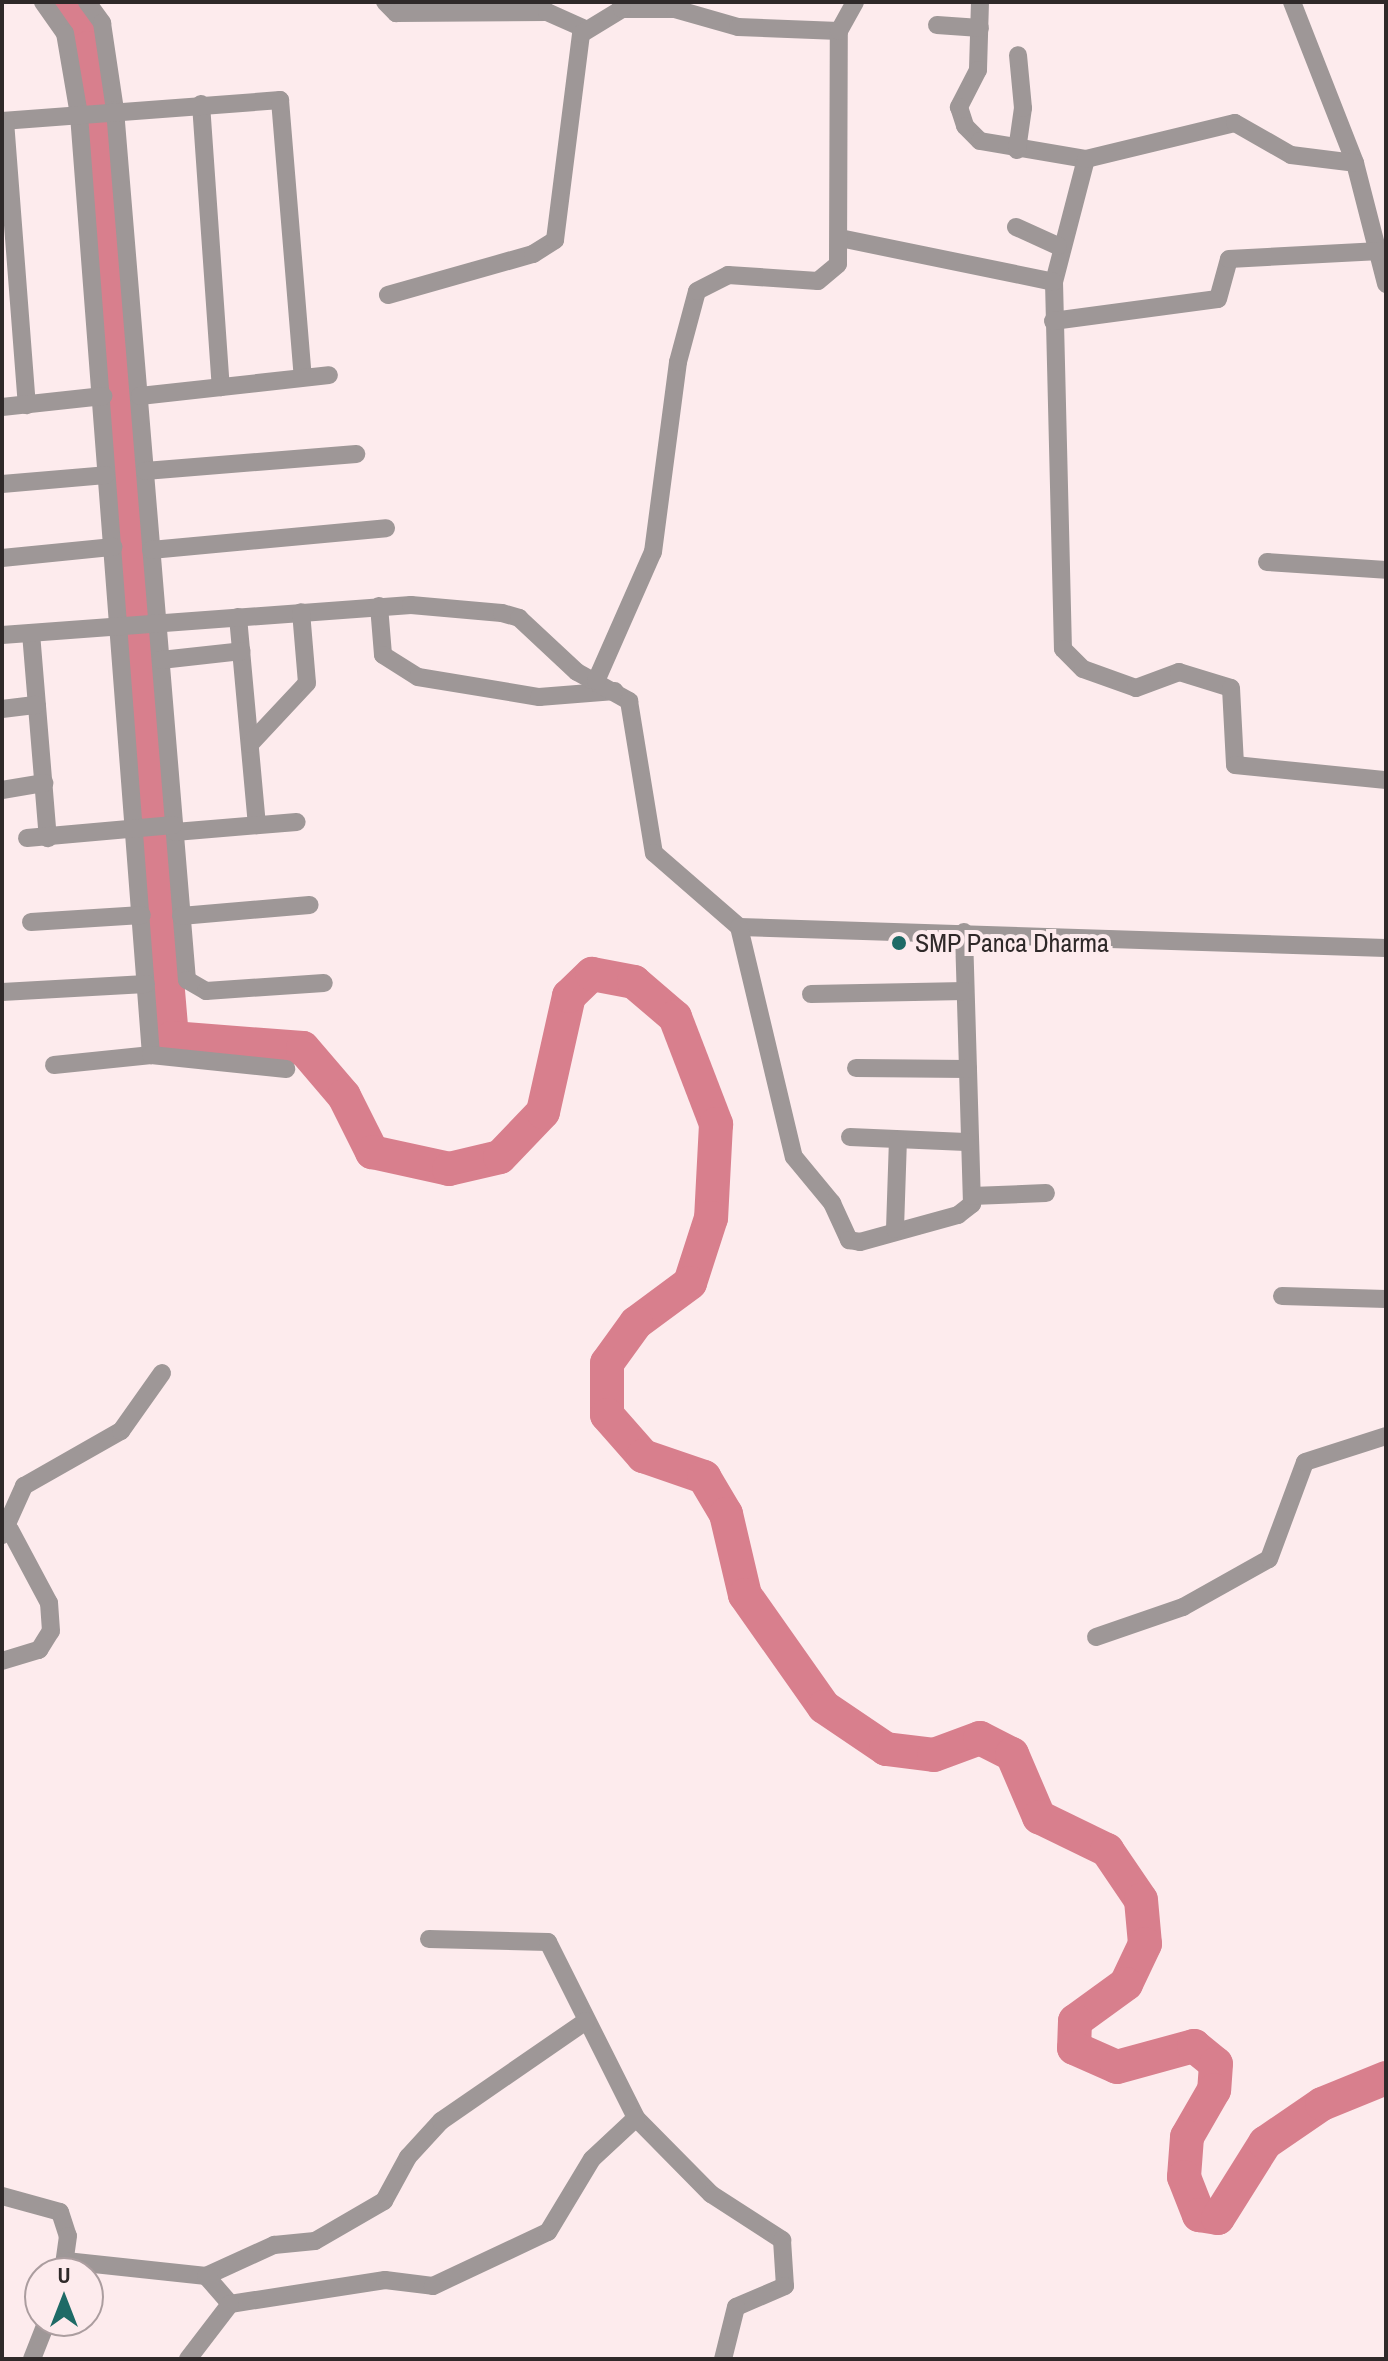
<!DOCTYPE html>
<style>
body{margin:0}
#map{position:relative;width:1388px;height:2361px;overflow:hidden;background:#fdebed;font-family:"Archivo Narrow",sans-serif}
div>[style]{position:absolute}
.river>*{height:34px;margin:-17px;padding:0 17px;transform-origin:17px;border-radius:17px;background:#d87f8d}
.street>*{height:18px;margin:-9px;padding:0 9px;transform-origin:9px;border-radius:9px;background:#9e9797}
.dots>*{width:22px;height:22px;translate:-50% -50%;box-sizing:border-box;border:4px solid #fdebed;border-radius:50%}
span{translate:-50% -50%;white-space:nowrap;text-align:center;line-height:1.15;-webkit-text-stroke:8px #fdebed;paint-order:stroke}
.poi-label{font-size:26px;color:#2f2929}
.left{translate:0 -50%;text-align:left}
.frame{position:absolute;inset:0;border:4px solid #2f2929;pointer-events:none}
.north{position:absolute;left:24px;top:2257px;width:80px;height:80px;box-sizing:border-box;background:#fdebed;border:2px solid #ab9d9f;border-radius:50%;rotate:0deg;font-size:22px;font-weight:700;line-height:32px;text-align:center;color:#2f2929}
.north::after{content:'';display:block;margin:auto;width:28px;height:36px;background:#1e6a66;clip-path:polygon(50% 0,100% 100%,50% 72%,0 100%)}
</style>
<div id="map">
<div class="river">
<div style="left:64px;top:2px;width:52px;rotate:62.4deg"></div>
<div style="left:88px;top:48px;width:994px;rotate:85.15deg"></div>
<div style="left:172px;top:1038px;width:131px;rotate:4.4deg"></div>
<div style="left:303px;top:1048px;width:63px;rotate:49.5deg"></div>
<div style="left:344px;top:1096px;width:63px;rotate:63.4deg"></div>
<div style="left:372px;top:1152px;width:79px;rotate:12.4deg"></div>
<div style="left:449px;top:1169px;width:52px;rotate:-13.2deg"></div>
<div style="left:500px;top:1157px;width:62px;rotate:-46.3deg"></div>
<div style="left:543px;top:1112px;width:119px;rotate:-77.4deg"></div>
<div style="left:569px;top:996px;width:32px;rotate:-44deg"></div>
<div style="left:592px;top:974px;width:43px;rotate:10.8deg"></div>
<div style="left:634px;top:982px;width:54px;rotate:40.5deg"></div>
<div style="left:675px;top:1017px;width:115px;rotate:69deg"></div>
<div style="left:716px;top:1124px;width:94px;rotate:93deg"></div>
<div style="left:711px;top:1218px;width:68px;rotate:107.9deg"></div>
<div style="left:690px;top:1283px;width:67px;rotate:143.5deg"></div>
<div style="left:636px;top:1323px;width:49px;rotate:125.9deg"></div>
<div style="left:607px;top:1363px;width:52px;rotate:90deg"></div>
<div style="left:607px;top:1415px;width:55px;rotate:48.7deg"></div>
<div style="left:643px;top:1456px;width:65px;rotate:19deg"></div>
<div style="left:704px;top:1477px;width:43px;rotate:59.3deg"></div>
<div style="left:726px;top:1514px;width:83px;rotate:76.8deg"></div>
<div style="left:745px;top:1595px;width:137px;rotate:54.8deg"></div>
<div style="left:824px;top:1707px;width:75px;rotate:34.1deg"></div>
<div style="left:886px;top:1749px;width:48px;rotate:7.1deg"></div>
<div style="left:934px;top:1755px;width:49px;rotate:-20.3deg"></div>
<div style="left:980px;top:1738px;width:36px;rotate:27deg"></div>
<div style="left:1012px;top:1754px;width:69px;rotate:66.8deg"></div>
<div style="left:1039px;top:1817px;width:76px;rotate:25.9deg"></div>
<div style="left:1107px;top:1850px;width:60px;rotate:55.8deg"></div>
<div style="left:1141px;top:1900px;width:44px;rotate:84.8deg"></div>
<div style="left:1145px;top:1944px;width:44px;rotate:115.4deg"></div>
<div style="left:1126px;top:1984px;width:63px;rotate:144deg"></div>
<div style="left:1075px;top:2021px;width:27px;rotate:92deg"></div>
<div style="left:1074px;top:2048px;width:47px;rotate:23.8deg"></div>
<div style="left:1117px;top:2067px;width:80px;rotate:-15.3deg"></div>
<div style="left:1194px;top:2046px;width:28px;rotate:39deg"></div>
<div style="left:1216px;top:2064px;width:26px;rotate:94deg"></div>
<div style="left:1214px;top:2090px;width:54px;rotate:119.9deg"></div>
<div style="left:1187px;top:2137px;width:40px;rotate:94.3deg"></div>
<div style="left:1184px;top:2177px;width:41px;rotate:68.5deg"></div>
<div style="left:1199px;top:2215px;width:19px;rotate:9deg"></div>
<div style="left:1218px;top:2218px;width:89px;rotate:-57.9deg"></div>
<div style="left:1265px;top:2143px;width:69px;rotate:-34.4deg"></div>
<div style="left:1322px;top:2104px;width:69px;rotate:-22.1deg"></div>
</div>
<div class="street">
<div style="left:43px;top:2px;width:38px;rotate:55deg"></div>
<div style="left:65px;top:33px;width:83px;rotate:80.3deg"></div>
<div style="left:79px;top:115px;width:943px;rotate:85.62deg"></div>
<div style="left:87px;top:2px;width:26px;rotate:54deg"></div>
<div style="left:102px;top:23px;width:88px;rotate:81.5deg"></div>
<div style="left:115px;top:110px;width:873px;rotate:85.27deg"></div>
<div style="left:187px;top:980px;width:22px;rotate:30deg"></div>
<div style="left:206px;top:991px;width:118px;rotate:-3.9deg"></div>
<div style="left:385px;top:2px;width:16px;rotate:45deg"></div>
<div style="left:396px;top:13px;width:151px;rotate:-0.4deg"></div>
<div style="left:547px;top:12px;width:39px;rotate:24deg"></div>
<div style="left:980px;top:2px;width:68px;rotate:91.7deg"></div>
<div style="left:978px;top:70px;width:42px;rotate:117.2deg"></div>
<div style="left:959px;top:107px;width:20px;rotate:72deg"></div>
<div style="left:965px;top:126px;width:21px;rotate:45deg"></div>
<div style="left:980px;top:141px;width:108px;rotate:9.6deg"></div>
<div style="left:1086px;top:159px;width:127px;rotate:104.6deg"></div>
<div style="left:1054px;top:282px;width:367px;rotate:88.6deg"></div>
<div style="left:1063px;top:649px;width:28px;rotate:45deg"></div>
<div style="left:1083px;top:669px;width:56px;rotate:19.7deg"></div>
<div style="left:1136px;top:688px;width:46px;rotate:-20.4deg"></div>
<div style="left:1179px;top:672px;width:54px;rotate:17.1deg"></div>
<div style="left:1231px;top:688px;width:77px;rotate:87deg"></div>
<div style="left:1235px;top:765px;width:152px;rotate:5.7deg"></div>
<div style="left:1292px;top:2px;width:173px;rotate:68.6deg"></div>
<div style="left:1355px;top:163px;width:125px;rotate:75.6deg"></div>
<div style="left:622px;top:9px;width:53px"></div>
<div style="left:675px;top:9px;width:66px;rotate:15.9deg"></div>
<div style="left:738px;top:27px;width:101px;rotate:2.3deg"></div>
<div style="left:937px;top:25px;width:43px;rotate:4deg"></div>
<div style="left:201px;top:104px;width:284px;rotate:86deg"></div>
<div style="left:2px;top:121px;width:279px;rotate:-4.3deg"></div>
<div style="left:280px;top:100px;width:278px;rotate:85.3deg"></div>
<div style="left:5px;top:121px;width:285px;rotate:85.6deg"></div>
<div style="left:1017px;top:150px;width:42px;rotate:-81.9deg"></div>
<div style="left:1023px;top:108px;width:53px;rotate:-95.4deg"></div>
<div style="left:1086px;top:159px;width:153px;rotate:-13.6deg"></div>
<div style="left:1235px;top:123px;width:64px;rotate:29.7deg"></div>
<div style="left:1291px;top:155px;width:64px;rotate:7.1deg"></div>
<div style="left:1016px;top:227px;width:46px;rotate:24.3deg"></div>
<div style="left:840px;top:238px;width:218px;rotate:11.6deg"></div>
<div style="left:388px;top:295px;width:151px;rotate:-15.8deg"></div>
<div style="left:533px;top:254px;width:26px;rotate:-32deg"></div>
<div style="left:555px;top:240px;width:208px;rotate:-82.8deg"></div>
<div style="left:581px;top:34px;width:48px;rotate:-31.4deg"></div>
<div style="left:622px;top:9px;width:7px;rotate:-98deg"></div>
<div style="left:1053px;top:321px;width:166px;rotate:-7.6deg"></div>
<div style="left:1218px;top:299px;width:41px;rotate:-74.6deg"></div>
<div style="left:1229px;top:259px;width:151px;rotate:-3deg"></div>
<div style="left:140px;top:396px;width:190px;rotate:-6.3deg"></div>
<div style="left:2px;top:407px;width:102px;rotate:-6.2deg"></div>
<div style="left:145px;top:471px;width:212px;rotate:-4.6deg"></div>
<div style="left:2px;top:484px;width:104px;rotate:-4.9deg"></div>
<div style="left:151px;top:550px;width:236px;rotate:-5.3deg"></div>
<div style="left:2px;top:558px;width:112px;rotate:-5.7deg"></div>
<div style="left:1267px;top:562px;width:119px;rotate:3.8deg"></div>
<div style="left:379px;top:606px;width:49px;rotate:85.3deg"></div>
<div style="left:383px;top:655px;width:41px;rotate:32.2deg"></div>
<div style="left:418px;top:677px;width:123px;rotate:9.4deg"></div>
<div style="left:539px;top:697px;width:76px;rotate:-4.5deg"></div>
<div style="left:238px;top:617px;width:209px;rotate:84.8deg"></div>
<div style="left:31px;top:633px;width:206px;rotate:85.3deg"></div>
<div style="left:2px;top:635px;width:410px;rotate:-4.2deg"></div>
<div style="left:411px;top:605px;width:91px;rotate:5deg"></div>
<div style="left:502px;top:613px;width:18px;rotate:16deg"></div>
<div style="left:519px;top:618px;width:79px;rotate:43deg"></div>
<div style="left:577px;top:672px;width:60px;rotate:29.1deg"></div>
<div style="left:629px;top:701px;width:154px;rotate:80.7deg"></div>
<div style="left:654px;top:853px;width:113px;rotate:41deg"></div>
<div style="left:739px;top:927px;width:647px;rotate:1.86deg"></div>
<div style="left:161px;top:660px;width:81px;rotate:-6.3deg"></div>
<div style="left:596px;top:681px;width:141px;rotate:-66.2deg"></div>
<div style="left:653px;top:552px;width:192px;rotate:-82.5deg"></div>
<div style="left:678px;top:362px;width:73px;rotate:-75deg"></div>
<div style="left:697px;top:291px;width:35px;rotate:-27deg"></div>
<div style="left:728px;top:275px;width:90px;rotate:3.8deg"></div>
<div style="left:818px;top:281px;width:26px;rotate:-40deg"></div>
<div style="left:838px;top:264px;width:233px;rotate:-89.8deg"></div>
<div style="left:839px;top:31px;width:33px;rotate:-61deg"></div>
<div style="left:2px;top:709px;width:35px;rotate:-7deg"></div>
<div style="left:250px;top:744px;width:83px;rotate:-46.9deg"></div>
<div style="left:307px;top:683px;width:71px;rotate:-94.8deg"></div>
<div style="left:2px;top:790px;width:43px;rotate:-9.5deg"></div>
<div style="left:175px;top:832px;width:122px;rotate:-4.7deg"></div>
<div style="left:27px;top:838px;width:147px;rotate:-5.1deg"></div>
<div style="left:181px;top:916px;width:129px;rotate:-4.9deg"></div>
<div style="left:31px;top:922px;width:111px;rotate:-3.6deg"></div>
<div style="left:739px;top:927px;width:236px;rotate:76.6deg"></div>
<div style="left:794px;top:1157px;width:60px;rotate:50.4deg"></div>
<div style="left:832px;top:1203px;width:41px;rotate:65.3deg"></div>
<div style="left:849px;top:1240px;width:11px;rotate:10deg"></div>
<div style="left:860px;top:1242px;width:102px;rotate:-15.4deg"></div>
<div style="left:958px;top:1215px;width:18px;rotate:-38deg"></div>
<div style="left:972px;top:1204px;width:272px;rotate:-91.7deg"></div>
<div style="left:2px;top:992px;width:144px;rotate:-3.2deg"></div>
<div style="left:811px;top:994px;width:154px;rotate:-1.1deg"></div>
<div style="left:54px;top:1065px;width:98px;rotate:-5.9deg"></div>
<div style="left:151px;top:1055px;width:136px;rotate:5.9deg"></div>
<div style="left:856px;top:1068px;width:112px;rotate:0.5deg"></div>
<div style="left:850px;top:1137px;width:116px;rotate:2.5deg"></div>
<div style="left:972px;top:1196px;width:74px;rotate:-2.3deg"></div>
<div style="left:895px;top:1229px;width:89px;rotate:-88.1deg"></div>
<div style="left:1282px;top:1296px;width:104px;rotate:1.7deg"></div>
<div style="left:2px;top:1535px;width:54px;rotate:-65.8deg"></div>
<div style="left:24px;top:1486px;width:112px;rotate:-29.6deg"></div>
<div style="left:121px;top:1431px;width:71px;rotate:-54.7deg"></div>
<div style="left:1096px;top:1637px;width:92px;rotate:-19deg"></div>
<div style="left:1183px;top:1607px;width:98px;rotate:-29.2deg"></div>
<div style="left:1269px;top:1559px;width:103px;rotate:-69.6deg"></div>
<div style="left:1305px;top:1462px;width:85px;rotate:-17.8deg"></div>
<div style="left:2px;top:1661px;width:39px;rotate:-17deg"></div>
<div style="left:39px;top:1650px;width:22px;rotate:-58deg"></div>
<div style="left:51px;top:1631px;width:28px;rotate:-94deg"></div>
<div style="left:49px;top:1603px;width:83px;rotate:-118.1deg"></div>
<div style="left:429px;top:1939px;width:119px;rotate:1.4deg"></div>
<div style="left:548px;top:1942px;width:197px;rotate:63.4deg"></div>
<div style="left:636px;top:2118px;width:107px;rotate:45.4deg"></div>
<div style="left:711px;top:2194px;width:85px;rotate:32.9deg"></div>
<div style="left:782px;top:2240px;width:46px;rotate:86.3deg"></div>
<div style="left:785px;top:2286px;width:53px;rotate:156.8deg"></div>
<div style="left:736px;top:2307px;width:54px;rotate:104deg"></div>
<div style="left:2px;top:2196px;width:60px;rotate:15.4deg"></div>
<div style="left:60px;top:2212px;width:25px;rotate:72deg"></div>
<div style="left:68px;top:2236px;width:37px;rotate:98deg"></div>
<div style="left:66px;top:2261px;width:141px;rotate:6.1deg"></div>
<div style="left:206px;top:2276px;width:75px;rotate:-24.5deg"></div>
<div style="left:274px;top:2245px;width:41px;rotate:-5.6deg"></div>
<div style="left:315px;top:2241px;width:80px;rotate:-30.1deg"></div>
<div style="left:384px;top:2201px;width:50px;rotate:-61.4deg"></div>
<div style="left:408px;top:2157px;width:49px;rotate:-47.5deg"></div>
<div style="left:441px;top:2121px;width:176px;rotate:-34.6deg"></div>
<div style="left:206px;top:2276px;width:37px;rotate:49deg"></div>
<div style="left:230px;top:2304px;width:157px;rotate:-8.8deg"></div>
<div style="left:385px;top:2280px;width:48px;rotate:7.1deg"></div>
<div style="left:433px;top:2286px;width:127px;rotate:-25.2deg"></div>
<div style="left:548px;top:2232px;width:85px;rotate:-58.9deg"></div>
<div style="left:592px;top:2159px;width:60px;rotate:-43deg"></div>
<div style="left:32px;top:2359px;width:41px;rotate:-68.5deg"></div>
<div style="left:188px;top:2359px;width:69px;rotate:-52.6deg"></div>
</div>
<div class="dots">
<div style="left:899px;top:943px;background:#1e6a66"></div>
</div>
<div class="poi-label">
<span class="left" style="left:915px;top:943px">SMP Panca Dharma</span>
</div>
<div class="frame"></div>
<div class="north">U</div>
</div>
